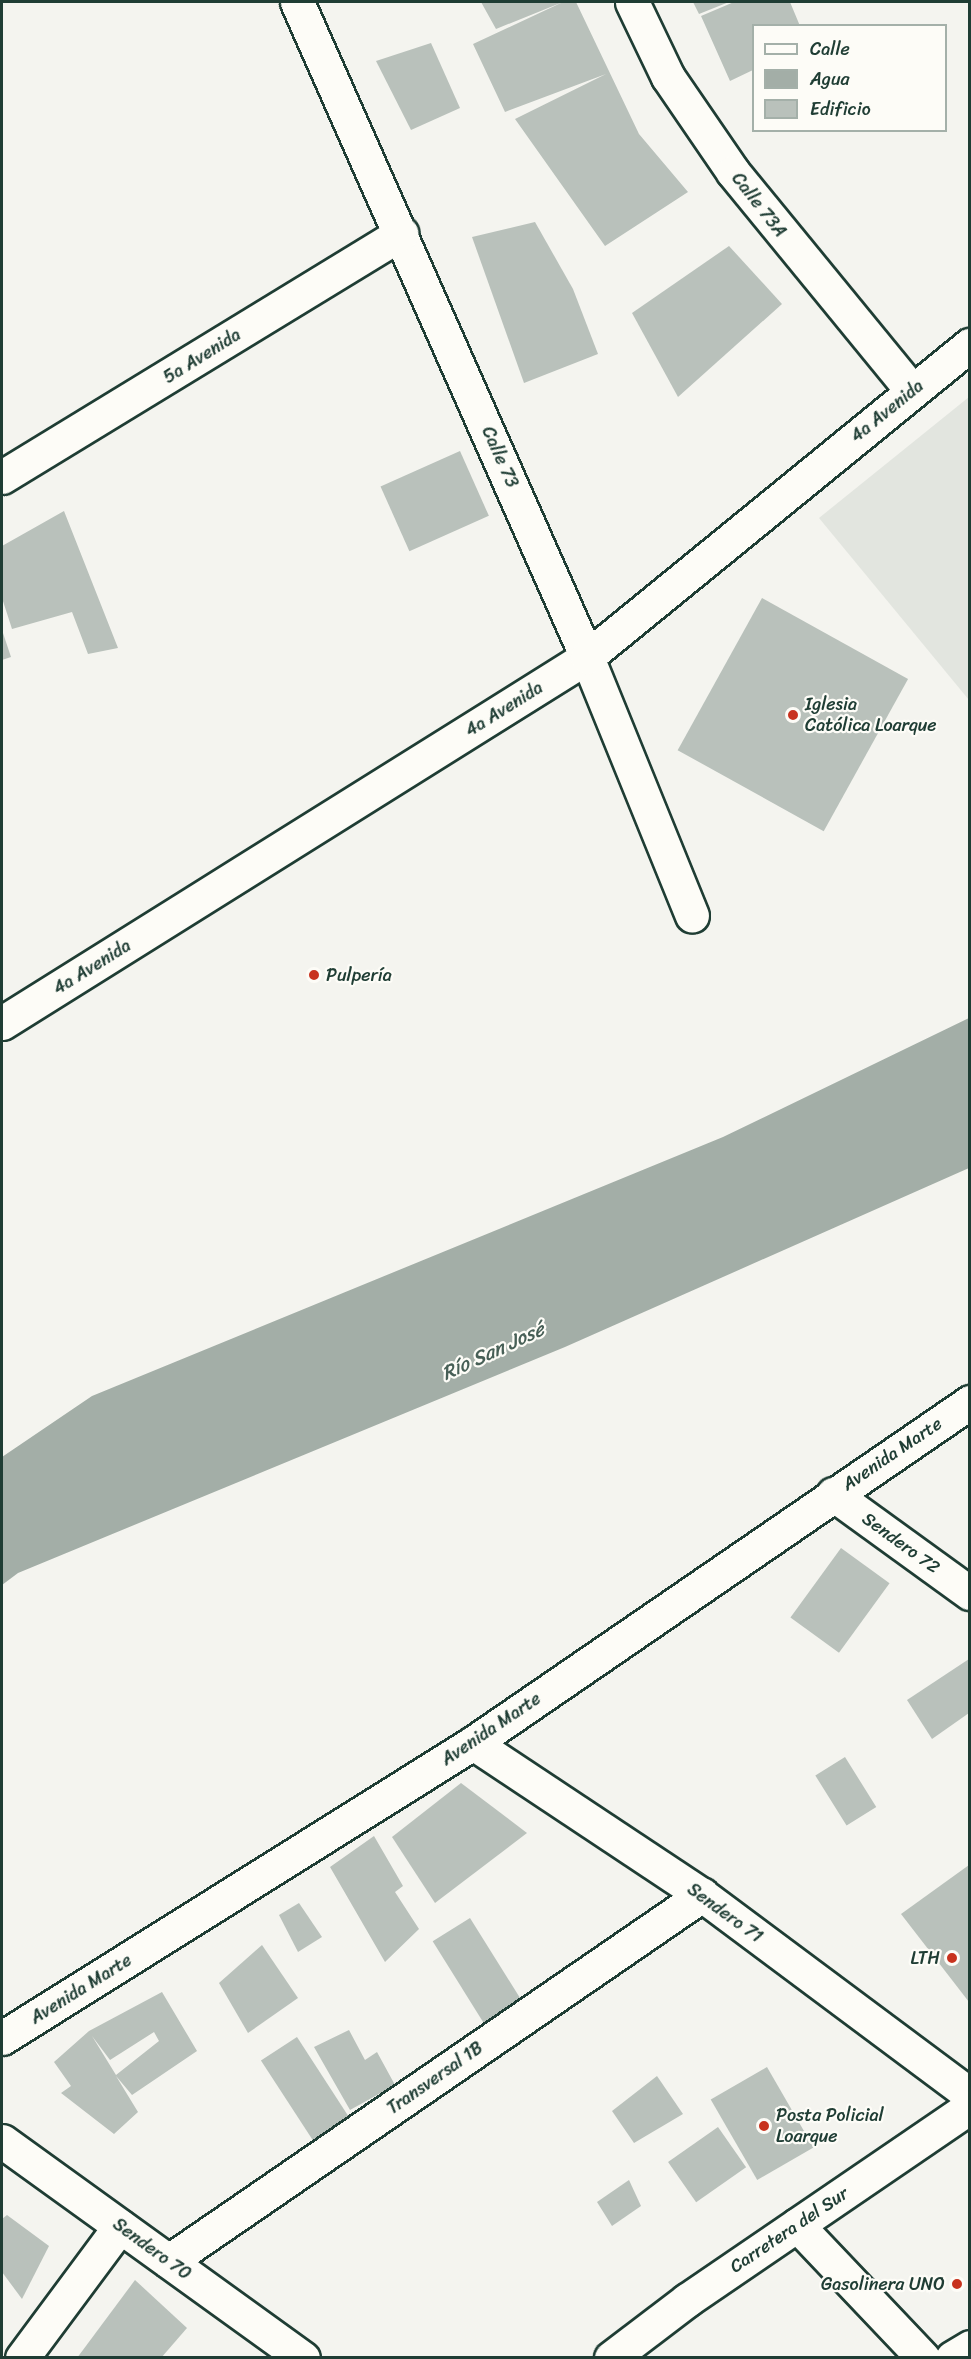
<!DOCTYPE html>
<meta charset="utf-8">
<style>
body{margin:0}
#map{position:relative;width:971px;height:2359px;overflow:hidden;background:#f4f4ef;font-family:Sriracha,sans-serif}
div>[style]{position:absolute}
.built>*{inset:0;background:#e2e5df}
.water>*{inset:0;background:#a3aea7}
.building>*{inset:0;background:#b9c1bb;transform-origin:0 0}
.roads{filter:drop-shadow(2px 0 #1f3d34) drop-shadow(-2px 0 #1f3d34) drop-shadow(0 2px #1f3d34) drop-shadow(0 -2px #1f3d34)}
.minor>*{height:33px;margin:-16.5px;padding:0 16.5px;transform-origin:16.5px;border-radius:16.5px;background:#fdfcf7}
.highway>*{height:33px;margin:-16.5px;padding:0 16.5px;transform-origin:16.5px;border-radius:16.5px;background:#fdfcf7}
.dots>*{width:16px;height:16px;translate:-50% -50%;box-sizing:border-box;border:3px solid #fdfcf7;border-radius:50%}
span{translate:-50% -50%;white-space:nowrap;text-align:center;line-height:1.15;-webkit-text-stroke:4.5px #fdfcf7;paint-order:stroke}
.street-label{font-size:18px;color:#1f3d34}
.poi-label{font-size:18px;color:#1f3d34}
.left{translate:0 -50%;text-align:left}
.right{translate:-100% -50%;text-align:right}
.water-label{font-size:20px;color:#475f56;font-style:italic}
.frame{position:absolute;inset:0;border:3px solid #1f3d34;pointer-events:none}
.legend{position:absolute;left:752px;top:24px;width:195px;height:108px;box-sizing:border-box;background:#fdfcf7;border:2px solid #a4b0a9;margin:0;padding:8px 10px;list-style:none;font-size:18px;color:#1f3d34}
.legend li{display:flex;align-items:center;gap:12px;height:30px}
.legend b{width:30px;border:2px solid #a4b0a9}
</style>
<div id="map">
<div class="built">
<div style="clip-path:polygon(969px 397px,969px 700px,819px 518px)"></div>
</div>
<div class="water">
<div style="clip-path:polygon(969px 1018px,969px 1168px,565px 1347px,18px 1573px,2px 1585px,2px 1457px,92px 1396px,723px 1137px)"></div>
</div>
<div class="building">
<div style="clip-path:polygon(481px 2px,576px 2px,639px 134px,688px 192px,605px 246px,515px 119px,606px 74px,505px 112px,473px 44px,563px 2px,496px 29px)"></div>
<div style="clip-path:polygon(693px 2px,729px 2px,699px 14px)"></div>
<div style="clip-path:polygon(734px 2px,790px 2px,800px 26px,753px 26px,753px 70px,730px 81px,701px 16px)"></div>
<div style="clip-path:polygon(431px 43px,460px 108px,411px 130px,376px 61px)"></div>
<div style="clip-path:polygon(535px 222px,573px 289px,598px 354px,524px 383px,472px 237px)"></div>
<div style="clip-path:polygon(729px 246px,782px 304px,678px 397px,632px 313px)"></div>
<div style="left:460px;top:451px;width:71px;height:87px;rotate:66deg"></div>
<div style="clip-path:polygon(64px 511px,118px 648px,88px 654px,72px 612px,12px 629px,2px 598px,2px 546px)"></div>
<div style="left:762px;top:598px;width:167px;height:174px;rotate:29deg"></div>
<div style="clip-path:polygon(2px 630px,11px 657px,2px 660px)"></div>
<div style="left:841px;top:1548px;width:60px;height:86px;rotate:36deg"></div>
<div style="clip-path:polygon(969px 1659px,969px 1713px,932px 1739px,907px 1700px)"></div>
<div style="left:845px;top:1757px;width:59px;height:35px;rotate:58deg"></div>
<div style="clip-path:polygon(461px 1783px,527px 1833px,435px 1903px,392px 1837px)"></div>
<div style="clip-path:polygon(374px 1836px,403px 1886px,395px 1892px,419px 1929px,385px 1962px,330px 1867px)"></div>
<div style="clip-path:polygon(969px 1865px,969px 2002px,901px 1914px)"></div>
<div style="clip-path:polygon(299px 1903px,322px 1937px,298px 1952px,279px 1915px)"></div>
<div style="left:470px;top:1918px;width:103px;height:44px;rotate:58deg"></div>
<div style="clip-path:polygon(262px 1945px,298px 1998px,248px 2033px,219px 1983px)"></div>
<div style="clip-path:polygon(evenodd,162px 1992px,197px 2051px,132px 2095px,116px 2076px,138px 2112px,114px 2134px,61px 2093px,71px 2086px,54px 2062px,89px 2031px,162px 1992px,154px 2032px,159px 2041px,116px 2075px,92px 2036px,110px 2060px,154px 2032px)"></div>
<div style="clip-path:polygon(349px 2030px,365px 2060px,377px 2052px,395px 2085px,350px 2110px,314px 2047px)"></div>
<div style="left:297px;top:2037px;width:98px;height:43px;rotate:57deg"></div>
<div style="left:767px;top:2067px;width:93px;height:65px;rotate:60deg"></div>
<div style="clip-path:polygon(657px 2076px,683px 2114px,634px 2143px,612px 2111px)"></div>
<div style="left:718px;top:2127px;width:49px;height:61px;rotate:55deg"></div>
<div style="clip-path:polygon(629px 2180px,641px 2206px,612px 2226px,597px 2202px)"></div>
<div style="clip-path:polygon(7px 2215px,49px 2246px,22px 2299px,2px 2272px,2px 2219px)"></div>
<div style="clip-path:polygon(135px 2280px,187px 2328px,161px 2358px,77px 2358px)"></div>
</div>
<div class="roads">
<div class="minor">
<div style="left:297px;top:2px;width:716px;rotate:66.12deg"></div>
<div style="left:587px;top:657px;width:279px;rotate:67.9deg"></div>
<div style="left:632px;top:2px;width:83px;rotate:64.4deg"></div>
<div style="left:668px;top:77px;width:115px;rotate:55.6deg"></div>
<div style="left:733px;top:172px;width:283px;rotate:50.7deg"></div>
<div style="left:2px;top:477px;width:468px;rotate:-31.4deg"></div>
<div style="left:2px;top:1023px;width:690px;rotate:-32.03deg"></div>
<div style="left:587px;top:657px;width:494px;rotate:-39.2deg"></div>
<div style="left:833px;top:1494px;width:169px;rotate:35.9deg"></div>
<div style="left:473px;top:1743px;width:275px;rotate:33.6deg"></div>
<div style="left:702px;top:1895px;width:334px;rotate:36.7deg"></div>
<div style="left:2px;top:2038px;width:556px;rotate:-32.06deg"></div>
<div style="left:473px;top:1743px;width:603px;rotate:-34.45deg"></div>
<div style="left:2px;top:2141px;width:371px;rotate:35.8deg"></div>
<div style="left:797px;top:2225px;width:183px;rotate:46.5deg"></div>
<div style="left:169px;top:2261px;width:647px;rotate:-34.48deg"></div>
<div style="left:22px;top:2358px;width:164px;rotate:-53.4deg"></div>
<div style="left:952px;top:2358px;width:21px;rotate:-31deg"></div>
</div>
<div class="highway">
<div style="left:611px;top:2358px;width:96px;rotate:-37.3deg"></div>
<div style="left:687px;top:2300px;width:343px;rotate:-34.3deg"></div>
</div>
</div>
<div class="dots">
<div style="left:793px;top:715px;background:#c8321e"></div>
<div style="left:314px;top:975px;background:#c8321e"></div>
<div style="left:952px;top:1958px;background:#c8321e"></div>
<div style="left:764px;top:2126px;background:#c8321e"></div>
<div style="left:957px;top:2284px;background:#c8321e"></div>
</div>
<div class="street-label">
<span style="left:759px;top:205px;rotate:52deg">Calle 73A</span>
<span style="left:202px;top:356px;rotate:-32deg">5a Avenida</span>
<span style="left:887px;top:411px;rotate:-39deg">4a Avenida</span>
<span style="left:500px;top:457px;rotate:66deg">Calle 73</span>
<span style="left:504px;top:709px;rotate:-32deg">4a Avenida</span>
<span style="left:92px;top:967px;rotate:-32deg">4a Avenida</span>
<span style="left:892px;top:1454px;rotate:-34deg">Avenida Marte</span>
<span style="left:901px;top:1543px;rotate:36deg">Sendero 72</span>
<span style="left:491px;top:1729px;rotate:-34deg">Avenida Marte</span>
<span style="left:725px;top:1913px;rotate:36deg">Sendero 71</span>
<span style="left:81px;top:1989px;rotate:-32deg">Avenida Marte</span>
<span style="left:435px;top:2078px;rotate:-35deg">Transversal 1B</span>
<span style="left:789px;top:2230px;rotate:-34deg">Carretera del Sur</span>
<span style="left:152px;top:2249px;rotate:36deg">Sendero 70</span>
</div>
<div class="poi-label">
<span class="left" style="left:805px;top:715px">Iglesia<br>Católica Loarque</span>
<span class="left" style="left:326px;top:975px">Pulpería</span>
<span class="right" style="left:940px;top:1958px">LTH</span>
<span class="left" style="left:776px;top:2126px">Posta Policial<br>Loarque</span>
<span class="right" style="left:945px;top:2284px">Gasolinera UNO</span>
</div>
<div class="water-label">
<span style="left:493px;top:1351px;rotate:-25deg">Río San José</span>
</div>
<div class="frame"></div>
<ul class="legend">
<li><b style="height:8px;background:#fdfcf7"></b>Calle</li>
<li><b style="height:16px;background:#a3aea7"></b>Agua</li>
<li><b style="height:16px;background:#b9c1bb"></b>Edificio</li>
</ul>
</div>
